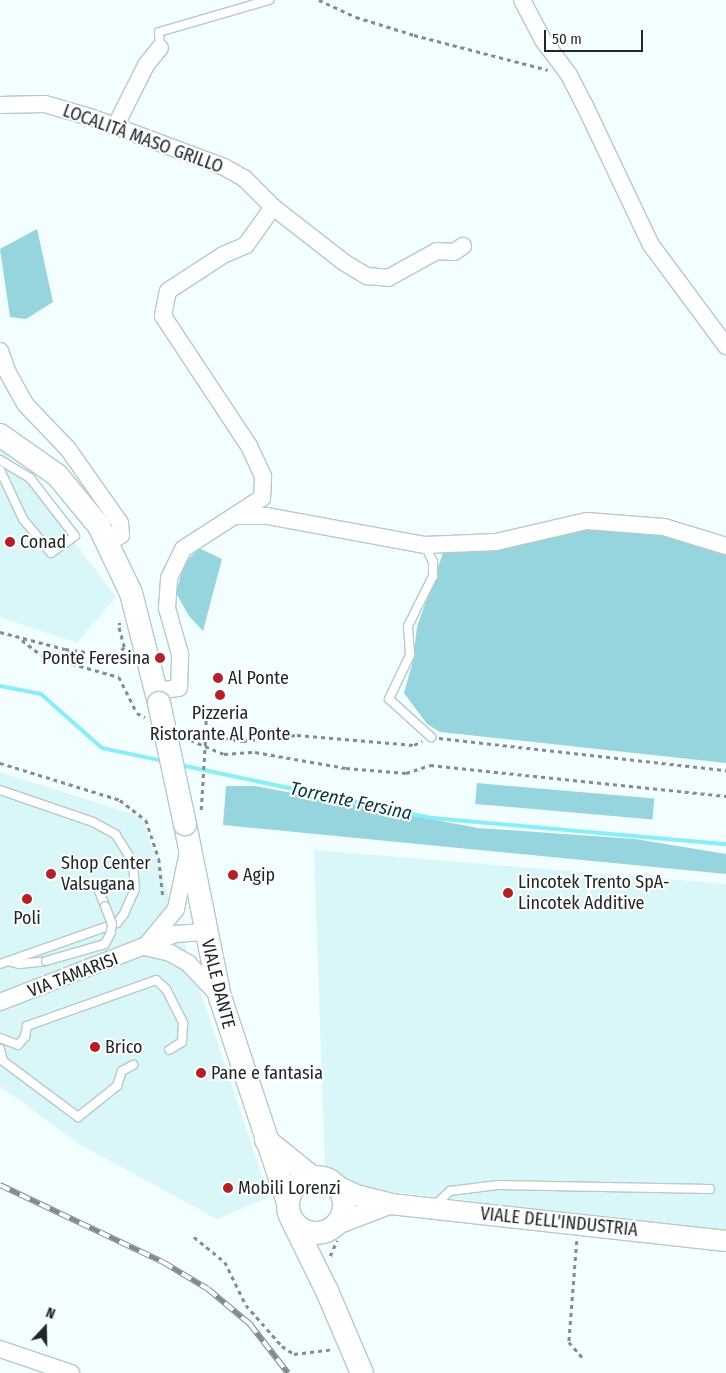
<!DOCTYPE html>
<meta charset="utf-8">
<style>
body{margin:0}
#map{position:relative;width:726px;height:1373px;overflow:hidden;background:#f2feff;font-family:"Fira Sans Condensed",sans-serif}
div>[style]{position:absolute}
.built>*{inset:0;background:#d9f6f9}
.green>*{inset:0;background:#96d5dd;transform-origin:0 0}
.stream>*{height:4px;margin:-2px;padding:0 2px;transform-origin:2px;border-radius:2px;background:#8aeef9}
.path>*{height:2.5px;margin-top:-1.25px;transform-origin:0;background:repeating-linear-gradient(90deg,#848d8e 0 4px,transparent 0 8px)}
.roads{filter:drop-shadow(1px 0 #b6c9cb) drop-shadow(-1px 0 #b6c9cb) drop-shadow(0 1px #b6c9cb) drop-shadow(0 -1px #b6c9cb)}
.service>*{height:8px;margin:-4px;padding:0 4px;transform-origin:4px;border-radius:4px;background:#fff}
.minor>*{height:16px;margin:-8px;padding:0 8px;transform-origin:8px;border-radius:8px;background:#fff}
.tertiary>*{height:20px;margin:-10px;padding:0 10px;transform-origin:10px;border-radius:10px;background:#fff}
.secondary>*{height:22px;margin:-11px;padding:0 11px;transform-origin:11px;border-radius:11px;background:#fff}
.secondary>.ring{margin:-11px;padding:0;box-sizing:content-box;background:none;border:22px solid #fff;border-radius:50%}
.rail>*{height:5.5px;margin-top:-2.75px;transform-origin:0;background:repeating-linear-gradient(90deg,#fff 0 11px,#828b8c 0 22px);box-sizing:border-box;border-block:1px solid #828b8c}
.path-bridge>*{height:2.5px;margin-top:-1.25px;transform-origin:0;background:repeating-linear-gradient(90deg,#848d8e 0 4px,transparent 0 8px)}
.bridges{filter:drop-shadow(1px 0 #b6c9cb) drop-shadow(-1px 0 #b6c9cb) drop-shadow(0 1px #b6c9cb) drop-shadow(0 -1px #b6c9cb)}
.service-bridge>*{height:8px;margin:-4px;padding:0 4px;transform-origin:4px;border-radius:4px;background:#fff}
.secondary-bridge>*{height:22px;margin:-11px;padding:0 11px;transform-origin:11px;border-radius:11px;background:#fff}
.dots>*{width:14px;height:14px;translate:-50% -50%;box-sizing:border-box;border:2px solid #fff;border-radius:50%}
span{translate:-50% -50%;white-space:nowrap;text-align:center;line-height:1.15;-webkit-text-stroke:4px #fff;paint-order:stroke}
.street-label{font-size:18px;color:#202728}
.poi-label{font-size:18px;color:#202728}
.left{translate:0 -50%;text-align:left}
.right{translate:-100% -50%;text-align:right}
.water-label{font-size:19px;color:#07383d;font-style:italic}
.north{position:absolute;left:20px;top:1303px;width:50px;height:50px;-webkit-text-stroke:4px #fff;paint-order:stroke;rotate:21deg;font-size:14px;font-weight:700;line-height:20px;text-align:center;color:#202728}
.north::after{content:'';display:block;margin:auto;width:18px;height:22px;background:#202728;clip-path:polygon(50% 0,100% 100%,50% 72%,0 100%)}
.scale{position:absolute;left:544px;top:30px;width:99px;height:22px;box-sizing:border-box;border:2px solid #202728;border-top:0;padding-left:6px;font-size:15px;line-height:18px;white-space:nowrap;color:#202728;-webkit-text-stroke:4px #fff;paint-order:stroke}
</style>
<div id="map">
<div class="built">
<div style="clip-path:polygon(0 445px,116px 597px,77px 643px,0 617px)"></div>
<div style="clip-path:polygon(0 772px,142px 817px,269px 1197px,217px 1219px,79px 1144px,0 1086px)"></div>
<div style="clip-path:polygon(314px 850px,726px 884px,726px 1231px,362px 1188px,325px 1167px)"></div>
</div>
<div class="green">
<div style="clip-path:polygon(37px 229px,53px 302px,26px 319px,10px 317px,0 249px)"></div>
<div style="clip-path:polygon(587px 524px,663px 530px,726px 548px,726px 763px,440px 732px,427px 724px,404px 693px,413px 661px,417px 627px,444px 550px)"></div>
<div style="clip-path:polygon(199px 548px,222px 559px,203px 631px,189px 616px,176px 593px,184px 564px)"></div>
<div style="left:477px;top:783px;width:178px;height:21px;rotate:5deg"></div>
<div style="clip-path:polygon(226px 786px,255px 786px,478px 828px,635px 839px,726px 854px,726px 874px,223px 825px)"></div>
</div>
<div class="stream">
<div style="left:0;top:686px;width:42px;rotate:11deg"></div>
<div style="left:41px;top:694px;width:81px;rotate:41.5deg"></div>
<div style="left:102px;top:748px;width:62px;rotate:12deg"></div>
<div style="left:180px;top:765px;width:258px;rotate:11.9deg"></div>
<div style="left:432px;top:818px;width:295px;rotate:5.1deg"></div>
</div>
<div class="path">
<div style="left:319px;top:0;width:41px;rotate:24.7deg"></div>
<div style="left:356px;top:17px;width:61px;rotate:17.2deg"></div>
<div style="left:414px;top:35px;width:138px;rotate:14.6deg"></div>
<div style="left:0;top:632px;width:67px;rotate:14.7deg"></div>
<div style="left:65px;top:649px;width:51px;rotate:7.8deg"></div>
<div style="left:116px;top:656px;width:12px;rotate:-48deg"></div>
<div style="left:124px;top:647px;width:24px;rotate:-105deg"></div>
<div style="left:118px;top:624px;width:3px"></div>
<div style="left:22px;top:640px;width:24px;rotate:38deg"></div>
<div style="left:41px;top:655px;width:81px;rotate:15.8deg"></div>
<div style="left:119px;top:677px;width:40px;rotate:63.4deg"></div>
<div style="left:137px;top:713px;width:9px;rotate:27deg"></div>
<div style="left:207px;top:713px;width:16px;rotate:94deg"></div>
<div style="left:206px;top:729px;width:14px;rotate:36deg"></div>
<div style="left:217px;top:737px;width:26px;rotate:9deg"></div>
<div style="left:243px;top:741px;width:54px;rotate:-6.3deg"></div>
<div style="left:297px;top:735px;width:117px;rotate:4.9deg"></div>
<div style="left:414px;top:745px;width:9px;rotate:-27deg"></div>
<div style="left:183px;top:737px;width:44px;rotate:22.5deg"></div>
<div style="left:224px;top:754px;width:31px;rotate:-4deg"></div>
<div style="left:255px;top:752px;width:92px;rotate:10deg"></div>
<div style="left:346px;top:768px;width:60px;rotate:4.8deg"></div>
<div style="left:406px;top:773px;width:25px;rotate:-18deg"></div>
<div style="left:430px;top:765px;width:298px;rotate:6deg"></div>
<div style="left:439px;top:738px;width:289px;rotate:6.4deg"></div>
<div style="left:0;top:763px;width:126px;rotate:17.1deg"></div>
<div style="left:120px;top:800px;width:33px;rotate:38deg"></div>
<div style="left:146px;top:820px;width:41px;rotate:71.6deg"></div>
<div style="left:159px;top:859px;width:37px;rotate:84deg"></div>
<div style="left:194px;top:1237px;width:40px;rotate:39deg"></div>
<div style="left:225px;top:1262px;width:48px;rotate:64deg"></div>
<div style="left:246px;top:1305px;width:55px;rotate:48.7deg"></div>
<div style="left:282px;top:1346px;width:14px;rotate:34deg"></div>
<div style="left:294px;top:1354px;width:38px;rotate:-7deg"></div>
<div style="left:577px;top:1241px;width:101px;rotate:94.5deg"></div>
<div style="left:569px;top:1342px;width:23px;rotate:49deg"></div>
<div style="left:330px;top:1256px;width:17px;rotate:-66deg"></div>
</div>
<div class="roads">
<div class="service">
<div style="left:160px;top:48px;width:16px;rotate:-94deg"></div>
<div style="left:159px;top:32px;width:115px;rotate:-16.2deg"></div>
<div style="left:0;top:460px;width:35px;rotate:31deg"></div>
<div style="left:30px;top:478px;width:73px;rotate:52.2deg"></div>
<div style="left:75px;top:536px;width:29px;rotate:145deg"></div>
<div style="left:51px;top:553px;width:44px;rotate:-129.5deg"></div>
<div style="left:23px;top:519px;width:54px;rotate:-115.1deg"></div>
<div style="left:425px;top:545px;width:19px;rotate:65deg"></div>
<div style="left:433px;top:562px;width:14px;rotate:90deg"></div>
<div style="left:433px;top:576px;width:56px;rotate:116.6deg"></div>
<div style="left:408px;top:626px;width:29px;rotate:86deg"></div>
<div style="left:410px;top:655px;width:49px;rotate:115.5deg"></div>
<div style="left:389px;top:699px;width:57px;rotate:42.1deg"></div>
<div style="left:0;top:790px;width:98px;rotate:19deg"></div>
<div style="left:93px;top:822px;width:26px;rotate:29deg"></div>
<div style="left:116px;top:835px;width:32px;rotate:58deg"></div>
<div style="left:133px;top:862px;width:27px;rotate:86deg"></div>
<div style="left:135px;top:889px;width:27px;rotate:114deg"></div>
<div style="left:124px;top:914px;width:11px;rotate:128deg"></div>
<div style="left:117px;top:923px;width:124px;rotate:160.7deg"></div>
<div style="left:98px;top:888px;width:19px;rotate:69deg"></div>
<div style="left:8px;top:961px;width:11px;rotate:15deg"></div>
<div style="left:19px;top:964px;width:27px;rotate:-6deg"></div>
<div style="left:0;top:1038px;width:19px;rotate:21deg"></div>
<div style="left:18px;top:1045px;width:11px;rotate:-49deg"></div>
<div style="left:25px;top:1037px;width:11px;rotate:-80deg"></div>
<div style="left:27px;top:1026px;width:137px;rotate:-19.6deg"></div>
<div style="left:156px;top:980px;width:13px;rotate:42deg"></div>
<div style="left:166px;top:989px;width:38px;rotate:63deg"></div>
<div style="left:183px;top:1023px;width:19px;rotate:93deg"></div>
<div style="left:182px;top:1042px;width:15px;rotate:148deg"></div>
<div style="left:0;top:1049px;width:12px;rotate:76deg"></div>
<div style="left:3px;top:1061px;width:94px;rotate:36.7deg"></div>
<div style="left:78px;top:1117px;width:50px;rotate:-38.5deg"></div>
<div style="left:117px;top:1086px;width:16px;rotate:-72deg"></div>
<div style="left:122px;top:1071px;width:13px;rotate:-29deg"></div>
<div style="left:435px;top:1205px;width:21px;rotate:-43deg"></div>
<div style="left:450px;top:1191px;width:48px;rotate:-7.1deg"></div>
<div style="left:498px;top:1185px;width:212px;rotate:1.1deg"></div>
</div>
<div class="minor">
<div style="left:522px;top:0;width:45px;rotate:62.3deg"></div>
<div style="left:543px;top:40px;width:44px;rotate:53.4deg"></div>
<div style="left:569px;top:75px;width:35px;rotate:63deg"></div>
<div style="left:585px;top:106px;width:154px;rotate:64.6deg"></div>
<div style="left:651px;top:245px;width:126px;rotate:53.4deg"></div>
<div style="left:0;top:105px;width:45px;rotate:-1.3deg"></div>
<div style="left:45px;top:104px;width:50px;rotate:16.3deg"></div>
<div style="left:93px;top:118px;width:140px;rotate:20.5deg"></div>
<div style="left:224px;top:167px;width:23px;rotate:29deg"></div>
<div style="left:244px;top:178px;width:41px;rotate:45deg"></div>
<div style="left:115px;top:127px;width:69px;rotate:-63.4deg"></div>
<div style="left:146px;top:65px;width:22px;rotate:-51deg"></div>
<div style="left:0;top:351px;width:23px;rotate:70deg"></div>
<div style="left:8px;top:373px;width:35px;rotate:61deg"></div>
<div style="left:25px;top:404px;width:62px;rotate:46.3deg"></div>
<div style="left:68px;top:449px;width:90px;rotate:54.9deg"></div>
<div style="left:120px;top:523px;width:12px;rotate:85deg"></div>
<div style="left:121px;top:535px;width:15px;rotate:148deg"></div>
<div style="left:236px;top:516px;width:31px"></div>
<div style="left:267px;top:516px;width:161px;rotate:10.4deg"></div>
<div style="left:425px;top:545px;width:71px;rotate:-2.4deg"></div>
<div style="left:496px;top:542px;width:93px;rotate:-13deg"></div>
<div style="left:587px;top:521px;width:77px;rotate:4.5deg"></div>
<div style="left:664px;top:527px;width:65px;rotate:17deg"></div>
<div style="left:157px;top:691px;width:22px;rotate:-8deg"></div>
<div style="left:179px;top:688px;width:34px;rotate:-88deg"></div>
<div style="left:180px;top:654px;width:48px;rotate:-105.8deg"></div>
<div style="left:167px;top:608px;width:30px;rotate:-86deg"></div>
<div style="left:169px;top:578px;width:32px;rotate:-64deg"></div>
<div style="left:183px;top:549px;width:94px;rotate:-32.8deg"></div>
<div style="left:262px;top:498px;width:22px;rotate:-87deg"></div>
<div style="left:263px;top:476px;width:33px;rotate:-115deg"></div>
<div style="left:249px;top:446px;width:156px;rotate:-123.5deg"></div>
<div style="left:163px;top:316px;width:25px;rotate:-79deg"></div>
<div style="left:168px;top:291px;width:66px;rotate:-33.2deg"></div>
<div style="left:223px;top:255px;width:25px;rotate:-23deg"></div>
<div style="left:246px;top:245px;width:47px;rotate:-54.6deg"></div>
<div style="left:273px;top:207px;width:91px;rotate:37.9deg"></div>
<div style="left:345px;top:263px;width:26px;rotate:31deg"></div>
<div style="left:367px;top:276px;width:21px;rotate:5deg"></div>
<div style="left:388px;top:278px;width:56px;rotate:-28.9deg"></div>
<div style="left:437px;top:251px;width:17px;rotate:3deg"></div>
<div style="left:454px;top:252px;width:11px;rotate:-34deg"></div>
<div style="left:148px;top:943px;width:44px;rotate:-50.5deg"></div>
<div style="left:176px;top:909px;width:58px;rotate:-78.1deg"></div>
<div style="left:145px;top:947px;width:26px;rotate:13deg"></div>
<div style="left:170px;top:953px;width:21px;rotate:29deg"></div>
<div style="left:188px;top:963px;width:47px;rotate:46.7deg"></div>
<div style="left:0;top:1002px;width:188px;rotate:-21.2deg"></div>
<div style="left:175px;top:934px;width:30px;rotate:-4deg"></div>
<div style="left:0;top:1349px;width:75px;rotate:18.7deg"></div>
</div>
<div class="tertiary">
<div style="left:335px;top:1185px;width:23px;rotate:25deg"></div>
<div style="left:356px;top:1195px;width:36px;rotate:14deg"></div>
<div style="left:391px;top:1204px;width:337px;rotate:6.3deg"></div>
<div style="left:337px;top:1224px;width:56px;rotate:-21deg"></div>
</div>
<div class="secondary">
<div style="left:0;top:435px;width:70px;rotate:35.1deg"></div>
<div style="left:57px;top:475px;width:66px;rotate:50.5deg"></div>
<div style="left:99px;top:526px;width:74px;rotate:64.5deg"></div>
<div style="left:131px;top:593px;width:114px;rotate:75.7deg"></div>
<div style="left:185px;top:824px;width:177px;rotate:78.6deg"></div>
<div style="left:220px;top:997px;width:217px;rotate:71.7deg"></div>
<div style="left:266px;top:1140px;width:60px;rotate:39deg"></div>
<div class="ring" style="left:288px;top:1177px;width:34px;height:34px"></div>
<div style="left:292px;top:1220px;width:79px;rotate:63.8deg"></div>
<div style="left:327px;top:1291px;width:89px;rotate:66.9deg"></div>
</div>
</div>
<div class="rail">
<div style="left:0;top:1185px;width:180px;rotate:25.3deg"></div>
<div style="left:163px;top:1262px;width:52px;rotate:31deg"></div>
<div style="left:208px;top:1289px;width:55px;rotate:39.8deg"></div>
<div style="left:250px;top:1324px;width:62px;rotate:52.2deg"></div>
</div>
<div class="path-bridge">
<div style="left:201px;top:810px;width:81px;rotate:-86.5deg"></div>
</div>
<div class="bridges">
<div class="service-bridge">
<div style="left:46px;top:961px;width:61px;rotate:-16.1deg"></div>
<div style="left:105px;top:944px;width:13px;rotate:-63deg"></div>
<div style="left:111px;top:932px;width:8px;rotate:-83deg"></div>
<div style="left:112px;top:924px;width:19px;rotate:-111deg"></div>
</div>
<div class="secondary-bridge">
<div style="left:159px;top:703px;width:124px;rotate:77.9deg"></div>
</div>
</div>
<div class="dots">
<div style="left:10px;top:542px;background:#b22126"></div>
<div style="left:160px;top:658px;background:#b22126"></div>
<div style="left:218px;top:678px;background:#b22126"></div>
<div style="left:220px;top:695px;background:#b22126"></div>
<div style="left:51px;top:874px;background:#b22126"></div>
<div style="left:233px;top:875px;background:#b22126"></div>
<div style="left:508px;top:893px;background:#b22126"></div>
<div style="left:27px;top:899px;background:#b22126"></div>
<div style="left:95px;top:1047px;background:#b22126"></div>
<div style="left:201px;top:1073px;background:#b22126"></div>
<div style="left:228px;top:1188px;background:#b22126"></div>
</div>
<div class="street-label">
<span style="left:143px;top:139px;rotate:20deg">LOCALITÀ MASO GRILLO</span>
<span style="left:73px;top:975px;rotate:-21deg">VIA TAMARISI</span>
<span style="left:218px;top:984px;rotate:76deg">VIALE DANTE</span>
<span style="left:559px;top:1222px;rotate:6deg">VIALE DELL'INDUSTRIA</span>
</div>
<div class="poi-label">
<span class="left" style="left:20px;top:542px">Conad</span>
<span class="right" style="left:150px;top:658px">Ponte Feresina</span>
<span class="left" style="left:228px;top:678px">Al Ponte</span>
<span style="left:220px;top:724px">Pizzeria<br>Ristorante Al Ponte</span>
<span class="left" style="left:61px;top:874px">Shop Center<br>Valsugana</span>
<span class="left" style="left:243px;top:875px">Agip</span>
<span class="left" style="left:518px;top:893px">Lincotek Trento SpA-<br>Lincotek Additive</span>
<span style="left:27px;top:918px">Poli</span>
<span class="left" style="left:105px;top:1047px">Brico</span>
<span class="left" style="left:211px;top:1073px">Pane e fantasia</span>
<span class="left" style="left:238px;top:1188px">Mobili Lorenzi</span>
</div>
<div class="water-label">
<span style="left:351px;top:801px;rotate:12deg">Torrente Fersina</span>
</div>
<div class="north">N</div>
<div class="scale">50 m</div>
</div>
